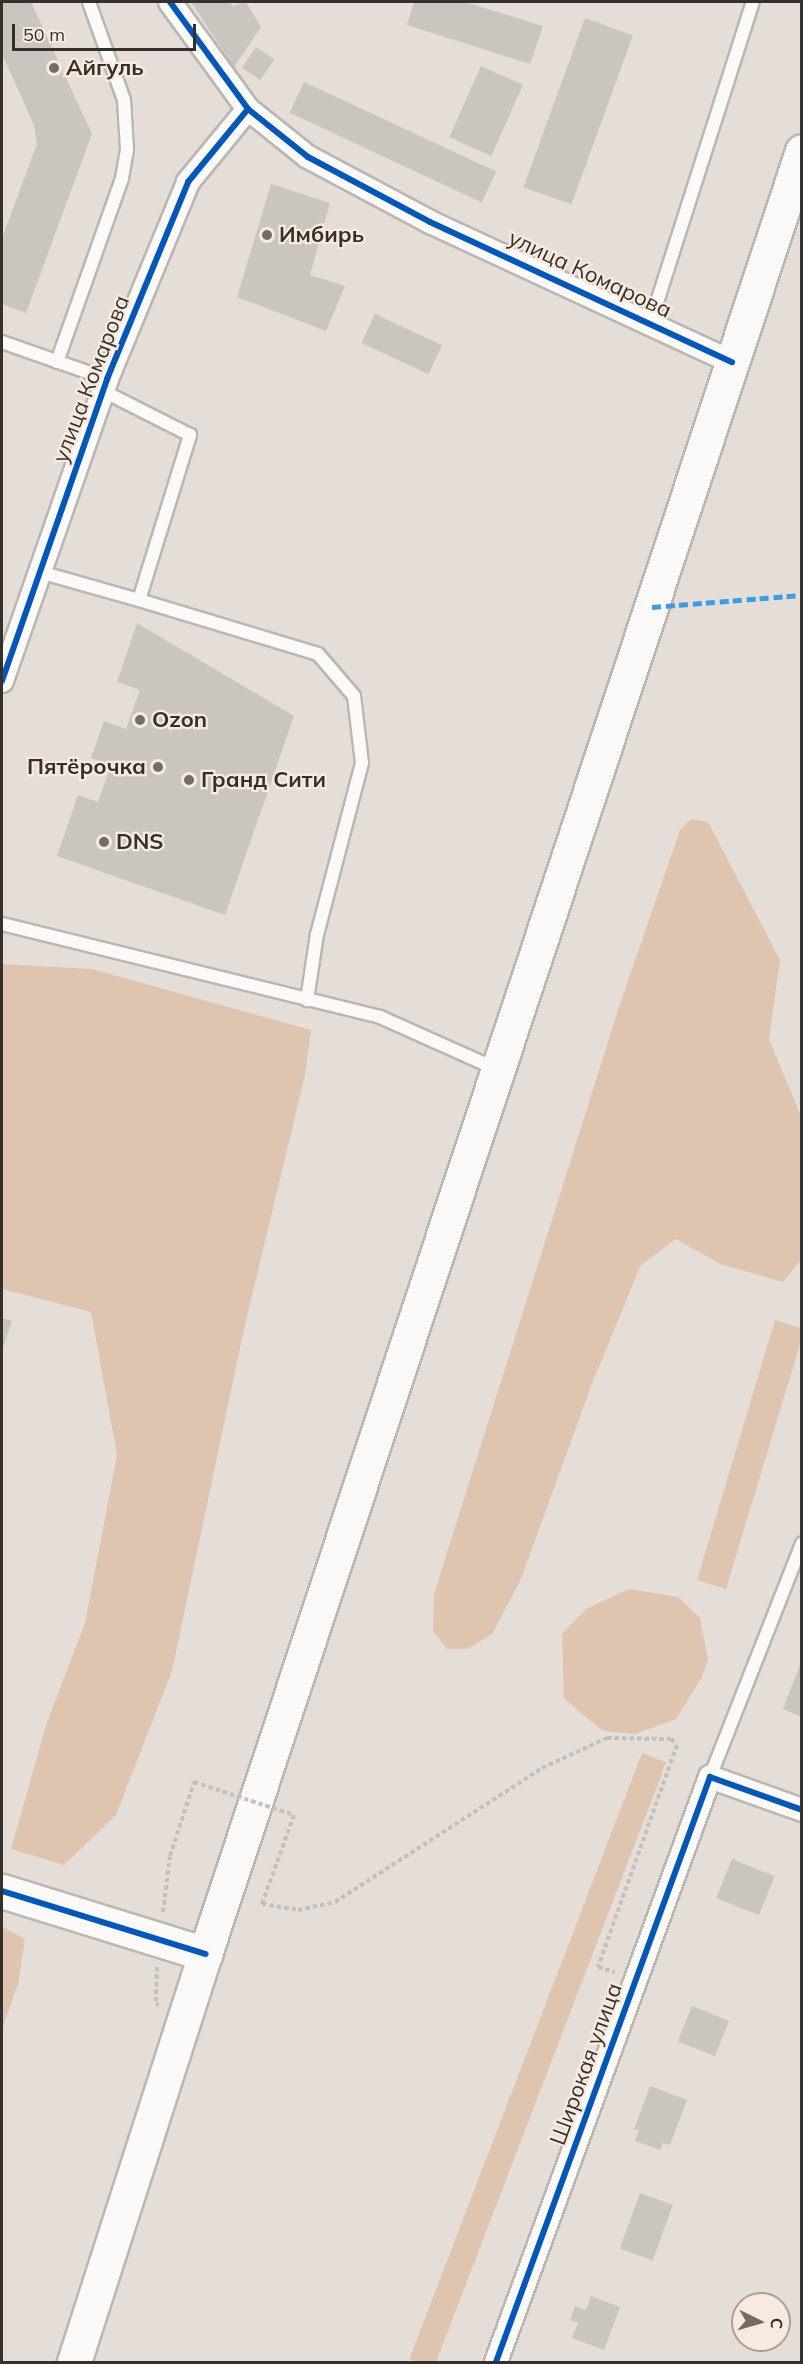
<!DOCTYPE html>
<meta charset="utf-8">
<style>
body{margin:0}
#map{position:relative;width:803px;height:2364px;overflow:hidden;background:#e5ded8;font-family:Mulish,sans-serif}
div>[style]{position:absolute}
.green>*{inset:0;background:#dfc4b0;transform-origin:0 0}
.building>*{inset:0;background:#cbc5c0;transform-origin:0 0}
.path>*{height:4px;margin-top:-2px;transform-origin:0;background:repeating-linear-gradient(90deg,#c3c0bd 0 4.5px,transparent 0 7.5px)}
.roads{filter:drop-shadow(2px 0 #bcb6b1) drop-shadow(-2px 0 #bcb6b1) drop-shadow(0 2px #bcb6b1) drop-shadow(0 -2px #bcb6b1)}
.lane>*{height:12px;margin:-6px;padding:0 6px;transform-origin:6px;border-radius:6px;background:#fbfaf9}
.street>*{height:22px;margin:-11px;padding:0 11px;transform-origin:11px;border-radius:11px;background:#fbfaf9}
.secondary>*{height:33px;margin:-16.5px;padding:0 16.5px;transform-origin:16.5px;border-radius:16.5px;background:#fbfaf9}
.primary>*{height:33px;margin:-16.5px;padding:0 16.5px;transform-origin:16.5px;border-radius:16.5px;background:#fbfaf9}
.path-bridge>*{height:4px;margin-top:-2px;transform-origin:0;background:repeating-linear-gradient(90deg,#c3c0bd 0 4.5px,transparent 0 7.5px)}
.quiet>*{height:4.5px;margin-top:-2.25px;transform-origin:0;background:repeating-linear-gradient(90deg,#3e9de1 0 9px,transparent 0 13.5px)}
.cycleway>*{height:6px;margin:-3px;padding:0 3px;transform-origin:3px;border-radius:3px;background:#0057b8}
.dots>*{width:16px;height:16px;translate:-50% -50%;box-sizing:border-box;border:3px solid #f9eadf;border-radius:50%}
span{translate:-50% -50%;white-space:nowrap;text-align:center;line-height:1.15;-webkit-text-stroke:4.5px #f9eadf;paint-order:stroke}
.poi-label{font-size:22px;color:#35302c;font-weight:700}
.left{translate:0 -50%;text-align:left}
.right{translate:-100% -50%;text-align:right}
.street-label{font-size:22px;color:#35302c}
.frame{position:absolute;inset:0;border:3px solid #35302c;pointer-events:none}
.north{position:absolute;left:731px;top:2292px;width:60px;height:60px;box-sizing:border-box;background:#f9eadf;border:2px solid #aba097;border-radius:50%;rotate:95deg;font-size:16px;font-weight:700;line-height:24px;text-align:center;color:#35302c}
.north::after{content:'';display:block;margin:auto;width:21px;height:27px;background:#736d68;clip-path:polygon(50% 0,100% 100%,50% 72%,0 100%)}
.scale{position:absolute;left:12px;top:24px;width:184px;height:27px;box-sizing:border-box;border:3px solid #35302c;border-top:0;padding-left:8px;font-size:18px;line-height:21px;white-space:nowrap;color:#35302c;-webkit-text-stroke:4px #f9eadf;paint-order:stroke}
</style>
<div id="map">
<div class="green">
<div style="clip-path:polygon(691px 819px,708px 822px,780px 960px,769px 1039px,801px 1116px,801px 1260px,783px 1282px,720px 1264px,676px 1239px,641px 1265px,593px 1381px,521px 1579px,492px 1634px,467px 1649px,447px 1649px,433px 1631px,434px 1594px,619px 1007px,680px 830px)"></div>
<div style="clip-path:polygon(2px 964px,92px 969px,311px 1030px,305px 1075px,244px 1329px,172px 1671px,116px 1815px,64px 1865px,11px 1849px,46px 1725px,85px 1623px,117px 1455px,91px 1312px,2px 1289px)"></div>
<div style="clip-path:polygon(775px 1320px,801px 1328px,801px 1341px,726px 1589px,697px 1580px)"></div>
<div style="clip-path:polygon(629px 1589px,678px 1597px,700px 1618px,708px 1659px,702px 1677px,676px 1719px,635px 1734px,603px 1731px,564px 1699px,562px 1634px,586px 1609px)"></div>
<div style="left:642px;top:1753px;width:26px;height:649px;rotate:21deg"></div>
<div style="clip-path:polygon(2px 1927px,25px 1939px,18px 1984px,2px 2029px)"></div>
</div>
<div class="building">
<div style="clip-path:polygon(2px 2px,31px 2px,92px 134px,26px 313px,2px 304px,2px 238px,37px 144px,34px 125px,2px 54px)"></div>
<div style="clip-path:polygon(191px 2px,230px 2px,233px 6px,246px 2px,261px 27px,234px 67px)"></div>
<div style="clip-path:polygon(414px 2px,465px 2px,543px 26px,530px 64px,407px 25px)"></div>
<div style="left:585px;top:18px;width:51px;height:180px;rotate:20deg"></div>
<div style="left:256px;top:47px;width:22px;height:25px;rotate:34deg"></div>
<div style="left:481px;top:66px;width:46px;height:78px;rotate:24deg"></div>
<div style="left:304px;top:82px;width:212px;height:34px;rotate:25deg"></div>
<div style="clip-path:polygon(271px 184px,330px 203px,310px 275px,345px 286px,326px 331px,237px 297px)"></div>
<div style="left:375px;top:314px;width:74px;height:32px;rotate:25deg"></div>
<div style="clip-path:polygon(137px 623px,294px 716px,225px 915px,57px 856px,78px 795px,98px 802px,111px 765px,91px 758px,104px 721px,126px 729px,140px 690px,117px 682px)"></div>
<div style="clip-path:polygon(2px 1318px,12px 1321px,2px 1351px)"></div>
<div style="clip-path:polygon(801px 1662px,802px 1662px,802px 1717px,783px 1709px)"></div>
<div style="left:732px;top:1859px;width:46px;height:42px;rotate:22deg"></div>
<div style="left:692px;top:2006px;width:40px;height:38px;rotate:22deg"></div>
<div style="clip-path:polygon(650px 2086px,687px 2100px,670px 2145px,663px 2143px,660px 2150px,635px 2141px,639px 2130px,634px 2129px)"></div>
<div style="left:640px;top:2193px;width:35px;height:59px;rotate:20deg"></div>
<div style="clip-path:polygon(591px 2296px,620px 2307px,604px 2350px,572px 2338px,578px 2323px,570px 2320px,575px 2306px,586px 2310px)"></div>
</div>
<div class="path">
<div style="left:294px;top:1815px;width:95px;rotate:109.8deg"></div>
<div style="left:262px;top:1904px;width:36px;rotate:9deg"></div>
<div style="left:298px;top:1910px;width:38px;rotate:-12deg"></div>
<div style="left:335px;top:1902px;width:247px;rotate:-32.9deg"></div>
<div style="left:542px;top:1768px;width:72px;rotate:-24.8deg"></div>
<div style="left:607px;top:1738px;width:64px;rotate:0.9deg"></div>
<div style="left:671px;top:1739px;width:8px;rotate:45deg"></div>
<div style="left:677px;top:1745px;width:236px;rotate:109.6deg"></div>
<div style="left:598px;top:1967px;width:17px;rotate:17deg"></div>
<div style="left:163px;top:1912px;width:56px;rotate:-82.9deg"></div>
<div style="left:170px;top:1856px;width:78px;rotate:-72deg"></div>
<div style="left:157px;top:1967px;width:37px;rotate:92deg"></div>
<div style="left:156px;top:2004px;width:3px;rotate:18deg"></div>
</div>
<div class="roads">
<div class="lane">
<div style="left:651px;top:321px;width:335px;rotate:-72.3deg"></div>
<div style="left:2px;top:342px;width:111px;rotate:19.4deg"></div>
<div style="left:57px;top:362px;width:195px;rotate:-70.5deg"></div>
<div style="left:122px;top:178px;width:29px;rotate:-80deg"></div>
<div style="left:127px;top:149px;width:49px;rotate:-93.5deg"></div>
<div style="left:124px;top:100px;width:104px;rotate:-109.7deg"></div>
<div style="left:40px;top:572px;width:103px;rotate:15.8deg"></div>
<div style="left:139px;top:600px;width:173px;rotate:-72.8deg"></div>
<div style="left:190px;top:435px;width:97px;rotate:-153.2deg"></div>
<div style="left:139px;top:600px;width:187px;rotate:16.8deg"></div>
<div style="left:318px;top:654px;width:55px;rotate:49.4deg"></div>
<div style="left:354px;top:696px;width:67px;rotate:83.2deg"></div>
<div style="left:362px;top:763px;width:177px;rotate:104.7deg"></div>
<div style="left:317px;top:934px;width:67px;rotate:98.6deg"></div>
<div style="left:2px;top:924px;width:389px;rotate:13.8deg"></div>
<div style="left:380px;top:1017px;width:127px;rotate:24.1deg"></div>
<div style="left:710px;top:1777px;width:251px;rotate:-68.5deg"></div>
</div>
<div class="street">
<div style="left:170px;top:2px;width:132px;rotate:53.9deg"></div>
<div style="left:248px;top:109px;width:77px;rotate:38.7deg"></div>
<div style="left:308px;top:157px;width:138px;rotate:28deg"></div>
<div style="left:430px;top:222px;width:333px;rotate:24.9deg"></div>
<div style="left:2px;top:681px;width:320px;rotate:-70.8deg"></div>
<div style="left:107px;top:379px;width:213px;rotate:-67.6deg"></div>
<div style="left:188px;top:182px;width:94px;rotate:-50.6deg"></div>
<div style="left:496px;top:2362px;width:623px;rotate:-69.91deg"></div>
<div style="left:710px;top:1777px;width:98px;rotate:19.7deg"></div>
</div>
<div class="secondary">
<div style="left:2px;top:1891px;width:213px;rotate:17.2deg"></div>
</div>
<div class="primary">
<div style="left:74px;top:2362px;width:429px;rotate:-72.2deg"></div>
<div style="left:205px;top:1954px;width:1899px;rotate:-71.68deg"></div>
</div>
</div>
<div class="path-bridge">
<div style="left:194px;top:1782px;width:105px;rotate:18.3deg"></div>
</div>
<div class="quiet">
<div style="left:652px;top:607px;width:150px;rotate:-4.6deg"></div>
</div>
<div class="cycleway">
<div style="left:170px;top:2px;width:132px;rotate:53.9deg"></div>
<div style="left:248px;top:109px;width:77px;rotate:38.7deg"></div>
<div style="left:308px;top:157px;width:138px;rotate:28deg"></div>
<div style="left:430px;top:222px;width:333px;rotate:24.9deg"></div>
<div style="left:2px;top:681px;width:320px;rotate:-70.8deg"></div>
<div style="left:107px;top:379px;width:213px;rotate:-67.6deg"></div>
<div style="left:188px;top:182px;width:94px;rotate:-50.6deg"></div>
<div style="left:2px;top:1891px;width:213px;rotate:17.2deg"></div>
<div style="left:496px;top:2362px;width:623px;rotate:-69.91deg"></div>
<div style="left:710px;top:1777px;width:98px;rotate:19.7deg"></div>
</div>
<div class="dots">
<div style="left:54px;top:68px;background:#736d68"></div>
<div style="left:267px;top:235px;background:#736d68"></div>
<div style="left:140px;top:720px;background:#736d68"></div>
<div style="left:158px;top:767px;background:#736d68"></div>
<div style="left:189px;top:780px;background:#736d68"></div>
<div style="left:104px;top:842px;background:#736d68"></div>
</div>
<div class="poi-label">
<span class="left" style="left:66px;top:68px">Айгуль</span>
<span class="left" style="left:279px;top:235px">Имбирь</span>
<span class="left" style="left:152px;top:720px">Ozon</span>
<span class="right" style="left:146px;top:767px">Пятёрочка</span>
<span class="left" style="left:201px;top:780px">Гранд Сити</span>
<span class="left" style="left:116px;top:842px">DNS</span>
</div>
<div class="street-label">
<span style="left:590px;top:274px;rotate:25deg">улица Комарова</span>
<span style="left:91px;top:379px;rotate:-69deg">улица Комарова</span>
<span style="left:586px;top:2064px;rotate:-70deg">Широкая улица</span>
</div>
<div class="frame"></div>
<div class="north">С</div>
<div class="scale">50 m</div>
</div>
